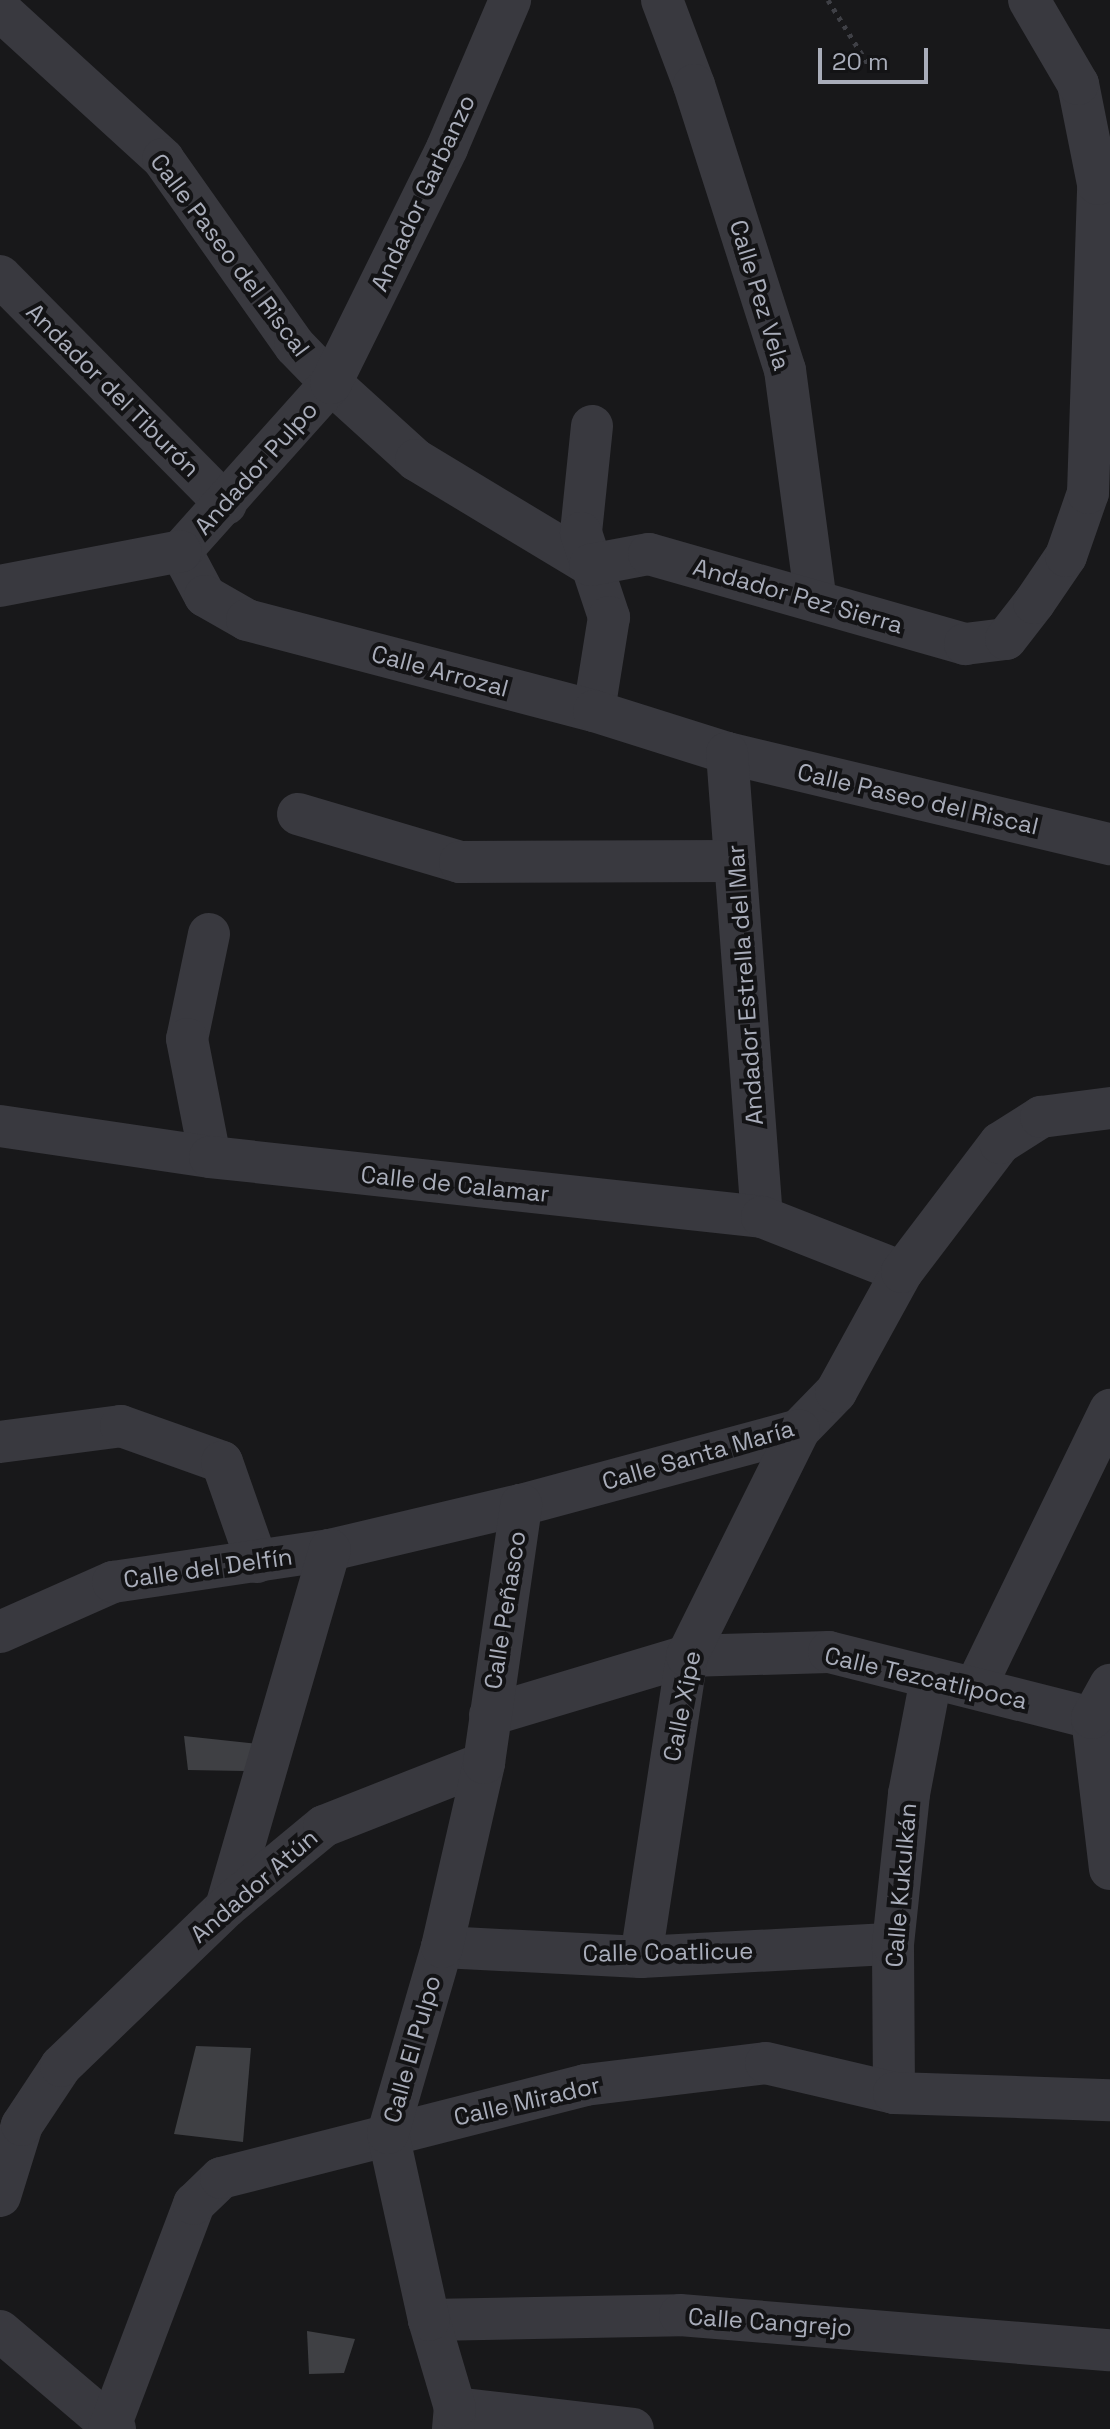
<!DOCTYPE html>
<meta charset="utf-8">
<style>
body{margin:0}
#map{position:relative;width:1110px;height:2429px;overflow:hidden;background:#18181a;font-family:"Space Grotesk",sans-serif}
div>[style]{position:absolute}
.building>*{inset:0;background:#3f4044}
.path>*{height:5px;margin-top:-2.5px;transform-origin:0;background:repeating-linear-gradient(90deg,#3f4046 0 4px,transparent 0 10px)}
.street>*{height:42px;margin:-21px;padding:0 21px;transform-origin:21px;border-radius:21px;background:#39393f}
span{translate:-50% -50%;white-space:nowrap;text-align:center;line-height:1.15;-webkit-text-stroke:8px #131315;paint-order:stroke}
.street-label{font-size:24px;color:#a9adba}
.scale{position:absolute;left:818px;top:48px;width:110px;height:36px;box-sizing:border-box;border:4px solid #a9adba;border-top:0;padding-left:10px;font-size:24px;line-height:28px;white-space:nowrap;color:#a9adba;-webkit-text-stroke:6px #131315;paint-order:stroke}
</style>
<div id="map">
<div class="building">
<div style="clip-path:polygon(184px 1736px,258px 1744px,245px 1771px,188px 1770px)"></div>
<div style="clip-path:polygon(196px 2046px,251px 2048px,243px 2142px,174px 2134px)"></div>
<div style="clip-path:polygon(307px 2331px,355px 2339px,344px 2373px,309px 2374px)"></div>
</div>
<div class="path">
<div style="left:828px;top:0;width:75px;rotate:58deg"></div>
</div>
<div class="street">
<div style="left:662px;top:0;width:91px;rotate:69.4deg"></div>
<div style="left:694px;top:85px;width:299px;rotate:72.3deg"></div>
<div style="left:785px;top:370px;width:233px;rotate:82.4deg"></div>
<div style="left:0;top:10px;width:221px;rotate:42.4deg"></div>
<div style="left:163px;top:159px;width:229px;rotate:54.8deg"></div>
<div style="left:295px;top:346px;width:52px;rotate:45.8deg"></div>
<div style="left:331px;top:383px;width:115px;rotate:42.2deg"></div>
<div style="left:416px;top:460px;width:203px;rotate:31.1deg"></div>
<div style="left:0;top:276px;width:321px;rotate:45.3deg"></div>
<div style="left:592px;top:426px;width:108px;rotate:95.9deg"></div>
<div style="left:581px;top:533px;width:89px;rotate:71.6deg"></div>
<div style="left:609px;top:617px;width:95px;rotate:99.1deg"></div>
<div style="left:181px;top:551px;width:51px;rotate:61.9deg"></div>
<div style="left:205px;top:596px;width:48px;rotate:29.7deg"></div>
<div style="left:247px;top:620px;width:359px;rotate:14.7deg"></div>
<div style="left:594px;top:711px;width:139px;rotate:17.5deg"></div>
<div style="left:727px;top:753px;width:394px;rotate:13.4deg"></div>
<div style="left:181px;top:551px;width:225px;rotate:-48.2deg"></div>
<div style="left:331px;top:383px;width:262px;rotate:-63.7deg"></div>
<div style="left:447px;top:148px;width:161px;rotate:-66.9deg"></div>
<div style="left:590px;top:565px;width:60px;rotate:-10.6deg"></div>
<div style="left:649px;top:554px;width:329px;rotate:15.9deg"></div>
<div style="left:965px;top:644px;width:41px;rotate:-7deg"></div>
<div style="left:1006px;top:639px;width:46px;rotate:-52.1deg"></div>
<div style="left:1034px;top:603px;width:57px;rotate:-55.8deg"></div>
<div style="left:1066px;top:556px;width:67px;rotate:-70.8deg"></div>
<div style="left:1088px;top:493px;width:309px;rotate:-88.1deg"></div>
<div style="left:1098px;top:184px;width:102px;rotate:-101.3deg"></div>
<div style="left:1078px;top:84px;width:97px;rotate:-120.3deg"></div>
<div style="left:0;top:586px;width:184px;rotate:-10.9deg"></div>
<div style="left:727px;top:753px;width:465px;rotate:85.7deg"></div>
<div style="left:298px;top:814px;width:169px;rotate:16.5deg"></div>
<div style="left:460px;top:862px;width:275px;rotate:-0.2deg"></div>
<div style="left:209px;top:934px;width:107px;rotate:101.8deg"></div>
<div style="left:187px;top:1039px;width:120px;rotate:79deg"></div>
<div style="left:0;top:1126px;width:212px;rotate:8.4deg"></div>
<div style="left:210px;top:1157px;width:555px;rotate:6.2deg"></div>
<div style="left:762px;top:1217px;width:150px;rotate:21.4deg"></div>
<div style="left:0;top:1442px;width:122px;rotate:-7.5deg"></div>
<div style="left:121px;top:1426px;width:107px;rotate:19.6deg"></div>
<div style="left:222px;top:1462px;width:106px;rotate:70.7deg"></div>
<div style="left:0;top:1632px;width:124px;rotate:-23.9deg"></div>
<div style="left:113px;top:1582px;width:219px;rotate:-8.4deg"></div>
<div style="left:330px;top:1550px;width:196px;rotate:-13.3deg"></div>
<div style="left:521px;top:1505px;width:288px;rotate:-15.1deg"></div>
<div style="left:799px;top:1430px;width:53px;rotate:-45.8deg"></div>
<div style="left:836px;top:1392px;width:137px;rotate:-61.2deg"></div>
<div style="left:902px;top:1272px;width:162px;rotate:-52.8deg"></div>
<div style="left:1000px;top:1143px;width:49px;rotate:-32.4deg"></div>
<div style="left:1041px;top:1117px;width:70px;rotate:-7.4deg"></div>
<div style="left:976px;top:1686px;width:307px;rotate:-64.1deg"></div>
<div style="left:490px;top:1715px;width:206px;rotate:-16.7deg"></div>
<div style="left:687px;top:1656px;width:142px;rotate:-1.6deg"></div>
<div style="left:829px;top:1652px;width:271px;rotate:14.1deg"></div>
<div style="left:1092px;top:1718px;width:152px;rotate:83.2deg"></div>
<div style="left:1092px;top:1718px;width:38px;rotate:-61deg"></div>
<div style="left:226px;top:1907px;width:372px;rotate:-73.8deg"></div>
<div style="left:442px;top:1947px;width:199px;rotate:2.9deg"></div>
<div style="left:641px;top:1957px;width:252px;rotate:-3deg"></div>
<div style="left:641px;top:1957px;width:304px;rotate:-81.3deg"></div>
<div style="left:687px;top:1656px;width:252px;rotate:-63.6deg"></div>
<div style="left:894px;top:2093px;width:149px;rotate:-90.4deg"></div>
<div style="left:893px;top:1944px;width:151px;rotate:-83.9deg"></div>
<div style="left:909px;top:1794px;width:117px;rotate:-79.2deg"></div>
<div style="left:0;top:2196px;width:74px;rotate:-72.8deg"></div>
<div style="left:22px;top:2125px;width:71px;rotate:-56.5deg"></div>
<div style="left:61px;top:2066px;width:229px;rotate:-43.9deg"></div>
<div style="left:226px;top:1907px;width:127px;rotate:-39.6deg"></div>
<div style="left:324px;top:1826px;width:172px;rotate:-21.5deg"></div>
<div style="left:429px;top:2320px;width:251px;rotate:-1.1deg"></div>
<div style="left:680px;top:2315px;width:431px;rotate:4.7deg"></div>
<div style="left:0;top:2331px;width:151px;rotate:40.4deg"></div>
<div style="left:455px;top:2408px;width:179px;rotate:6.7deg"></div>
<div style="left:109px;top:2429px;width:241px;rotate:-69.3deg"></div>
<div style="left:194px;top:2204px;width:37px;rotate:-44deg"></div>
<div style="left:221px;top:2178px;width:376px;rotate:-14.3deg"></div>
<div style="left:585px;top:2085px;width:182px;rotate:-6.9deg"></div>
<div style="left:766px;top:2063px;width:131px;rotate:13.2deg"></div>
<div style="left:894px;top:2093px;width:216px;rotate:1.9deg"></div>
<div style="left:453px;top:2429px;width:21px;rotate:-85deg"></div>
<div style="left:455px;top:2408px;width:92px;rotate:-106.5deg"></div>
<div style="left:429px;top:2320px;width:191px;rotate:-102.4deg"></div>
<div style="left:388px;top:2133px;width:194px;rotate:-73.8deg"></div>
<div style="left:442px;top:1947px;width:189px;rotate:-77.1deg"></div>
<div style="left:484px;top:1763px;width:261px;rotate:-81.8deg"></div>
</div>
<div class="street-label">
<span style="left:423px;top:193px;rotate:-65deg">Andador Garbanzo</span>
<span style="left:230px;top:255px;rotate:53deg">Calle Paseo del Riscal</span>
<span style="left:760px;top:295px;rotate:73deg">Calle Pez Vela</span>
<span style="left:113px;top:390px;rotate:45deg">Andador del Tiburón</span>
<span style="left:256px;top:468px;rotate:-48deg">Andador Pulpo</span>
<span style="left:798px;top:596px;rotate:16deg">Andador Pez Sierra</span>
<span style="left:440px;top:671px;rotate:15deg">Calle Arrozal</span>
<span style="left:918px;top:799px;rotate:13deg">Calle Paseo del Riscal</span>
<span style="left:745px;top:985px;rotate:-94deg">Andador Estrella del Mar</span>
<span style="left:455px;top:1184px;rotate:6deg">Calle de Calamar</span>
<span style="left:698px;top:1455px;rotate:-16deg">Calle Santa María</span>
<span style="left:208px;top:1568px;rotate:-8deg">Calle del Delfín</span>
<span style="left:505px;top:1610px;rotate:-81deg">Calle Peñasco</span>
<span style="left:926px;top:1678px;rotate:13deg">Calle Tezcatlipoca</span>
<span style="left:682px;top:1706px;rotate:-79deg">Calle Xipe</span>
<span style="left:901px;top:1885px;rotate:-85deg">Calle Kukulkán</span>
<span style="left:254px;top:1886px;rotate:-41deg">Andador Atún</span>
<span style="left:668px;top:1952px;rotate:-1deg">Calle Coatlicue</span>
<span style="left:412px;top:2049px;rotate:-74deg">Calle El Pulpo</span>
<span style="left:527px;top:2101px;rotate:-13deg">Calle Mirador</span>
<span style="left:770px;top:2322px;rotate:4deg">Calle Cangrejo</span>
</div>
<div class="scale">20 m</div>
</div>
